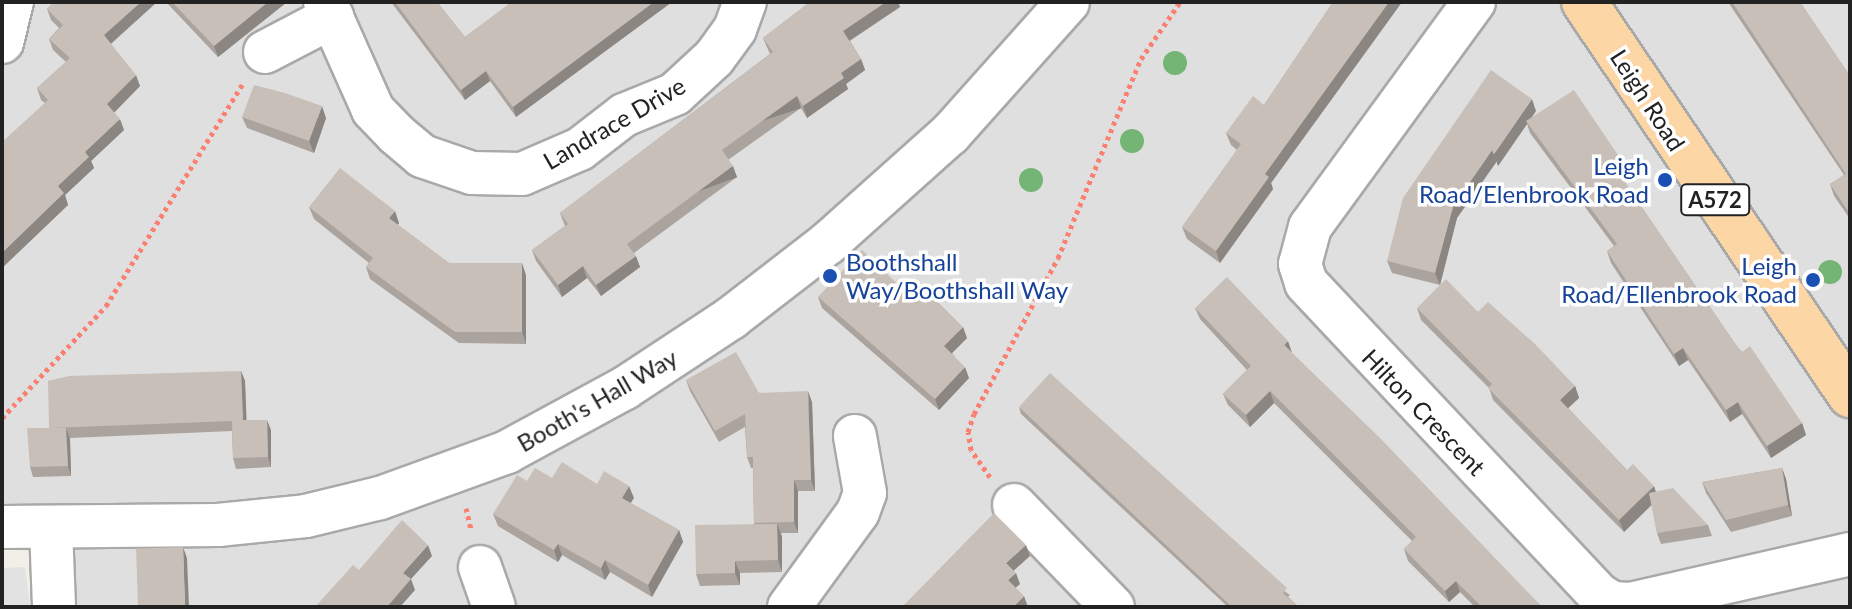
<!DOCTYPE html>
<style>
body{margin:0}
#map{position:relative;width:1852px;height:609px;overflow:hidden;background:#f2efe9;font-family:Lato,sans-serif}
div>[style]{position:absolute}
.residential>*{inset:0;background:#e0dfdf}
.parking>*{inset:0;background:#e2e2e2}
.path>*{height:5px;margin-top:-2.5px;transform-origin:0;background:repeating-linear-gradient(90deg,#fa8072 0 4px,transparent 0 8px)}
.roads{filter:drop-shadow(2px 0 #a9a9a9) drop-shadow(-2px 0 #a9a9a9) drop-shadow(0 2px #a9a9a9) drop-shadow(0 -2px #a9a9a9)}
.minor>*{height:42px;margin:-21px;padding:0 21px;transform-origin:21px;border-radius:21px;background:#fff}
.major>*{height:44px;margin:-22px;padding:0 22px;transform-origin:22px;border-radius:22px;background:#fcd6a4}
.trees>*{width:24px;height:24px;margin:-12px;border-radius:50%;background:#74b475}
.wall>*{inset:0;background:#aba49e}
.shaded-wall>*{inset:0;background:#8b8681;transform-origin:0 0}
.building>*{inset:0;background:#c7bfb8;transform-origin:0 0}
.dots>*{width:22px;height:22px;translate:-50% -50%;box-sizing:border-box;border:4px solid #fff;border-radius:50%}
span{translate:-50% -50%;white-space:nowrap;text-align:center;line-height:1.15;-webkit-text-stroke:7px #fff;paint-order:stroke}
.shield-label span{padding:2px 6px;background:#fff;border:2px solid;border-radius:6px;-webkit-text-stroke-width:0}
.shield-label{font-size:22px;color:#222;font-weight:700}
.street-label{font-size:24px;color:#222}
.transit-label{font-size:24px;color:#164399}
.right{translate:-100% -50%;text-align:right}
.left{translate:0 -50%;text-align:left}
.frame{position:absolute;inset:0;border:4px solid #222;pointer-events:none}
</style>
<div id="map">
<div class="residential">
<div style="clip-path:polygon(2px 2px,1850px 2px,1850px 607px,74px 607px,72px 513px,2px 504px)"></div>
</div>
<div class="parking">
<div style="clip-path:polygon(25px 567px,30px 607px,2px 607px,2px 568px)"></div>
</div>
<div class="path">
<div style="left:2px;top:418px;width:153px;rotate:-47.1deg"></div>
<div style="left:106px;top:306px;width:263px;rotate:-58.4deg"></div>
<div style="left:990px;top:477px;width:33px;rotate:-125deg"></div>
<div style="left:971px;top:450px;width:18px;rotate:-99deg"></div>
<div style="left:968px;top:432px;width:19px;rotate:-72deg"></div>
<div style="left:974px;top:414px;width:177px;rotate:-61.7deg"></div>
<div style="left:1058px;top:258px;width:216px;rotate:-67.4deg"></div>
<div style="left:1141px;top:59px;width:69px;rotate:-55.6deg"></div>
<div style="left:466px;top:508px;width:23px;rotate:77deg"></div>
</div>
<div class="roads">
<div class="minor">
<div style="left:325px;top:2px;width:118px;rotate:66deg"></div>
<div style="left:373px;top:110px;width:33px;rotate:46deg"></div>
<div style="left:396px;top:134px;width:34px;rotate:40deg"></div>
<div style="left:422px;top:156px;width:53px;rotate:18.8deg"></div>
<div style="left:472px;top:173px;width:50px;rotate:1.1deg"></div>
<div style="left:522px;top:174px;width:63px;rotate:-23.3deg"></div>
<div style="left:580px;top:149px;width:56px;rotate:-37.7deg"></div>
<div style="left:624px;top:115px;width:55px;rotate:-22.4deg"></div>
<div style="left:675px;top:94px;width:53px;rotate:-42.7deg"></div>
<div style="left:714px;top:58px;width:36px;rotate:-54deg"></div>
<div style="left:735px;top:29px;width:29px;rotate:-70deg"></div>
<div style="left:1474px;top:2px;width:278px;rotate:126.1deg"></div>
<div style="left:1310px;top:227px;width:38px;rotate:105deg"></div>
<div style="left:1300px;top:264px;width:20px;rotate:72deg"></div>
<div style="left:1306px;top:283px;width:428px;rotate:46.8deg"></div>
<div style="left:1599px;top:595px;width:16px;rotate:30deg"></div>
<div style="left:1613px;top:603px;width:17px;rotate:3deg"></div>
<div style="left:1630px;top:604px;width:226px;rotate:-12.8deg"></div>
<div style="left:2px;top:42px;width:41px;rotate:-76deg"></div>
<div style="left:265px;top:52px;width:76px;rotate:-27.6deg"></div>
<div style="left:1014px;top:505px;width:142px;rotate:45.9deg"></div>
<div style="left:2px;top:527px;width:216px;rotate:-0.5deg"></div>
<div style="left:218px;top:525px;width:88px;rotate:-5.8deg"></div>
<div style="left:306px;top:516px;width:76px;rotate:-13.7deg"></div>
<div style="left:380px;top:498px;width:135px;rotate:-19.9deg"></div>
<div style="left:507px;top:452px;width:134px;rotate:-28.5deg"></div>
<div style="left:625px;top:388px;width:127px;rotate:-33.4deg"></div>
<div style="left:731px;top:318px;width:123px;rotate:-37.7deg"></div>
<div style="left:828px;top:243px;width:164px;rotate:-41.8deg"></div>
<div style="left:950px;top:134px;width:177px;rotate:-48.2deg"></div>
<div style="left:51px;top:528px;width:79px;rotate:87.8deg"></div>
<div style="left:480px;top:567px;width:42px;rotate:70.7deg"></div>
<div style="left:789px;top:607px;width:117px;rotate:-54deg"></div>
<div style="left:858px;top:512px;width:20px;rotate:-70deg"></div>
<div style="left:865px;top:493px;width:58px;rotate:-100deg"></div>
</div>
<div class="major">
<div style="left:1584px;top:2px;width:475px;rotate:55.9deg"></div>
</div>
</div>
<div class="trees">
<div style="left:1175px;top:63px"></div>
<div style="left:1132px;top:141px"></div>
<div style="left:1031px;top:180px"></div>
<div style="left:1830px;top:272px"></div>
</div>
<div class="wall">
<div style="clip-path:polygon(54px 2px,157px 2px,111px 44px,140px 86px,114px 112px,124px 130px,91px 161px,94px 168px,65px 195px,68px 205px,2px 268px,45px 103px,41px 100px,37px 88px,66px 62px,53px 50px,49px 39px,59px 28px,51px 20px,47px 9px)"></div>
<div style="clip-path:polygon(166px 2px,287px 2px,218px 57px)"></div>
<div style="clip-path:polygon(391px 2px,437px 2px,465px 37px,512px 2px,672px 2px,516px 117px,490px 81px,465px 100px)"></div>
<div style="clip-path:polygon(810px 2px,898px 2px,900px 7px,850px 41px,861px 59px,865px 70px,846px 84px,848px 89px,807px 118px,801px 108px,728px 160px,737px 177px,634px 253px,640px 267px,601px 296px,587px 278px,562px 297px,536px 261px,532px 250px,565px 226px,560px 213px,770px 54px,763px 38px)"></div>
<div style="clip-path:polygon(1333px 2px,1402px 2px,1271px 183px,1273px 189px,1220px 263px,1187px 239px,1182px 227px,1237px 150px,1231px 145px,1226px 133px,1264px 105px)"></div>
<div style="clip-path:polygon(1728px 2px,1800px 2px,1850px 76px,1850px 219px,1834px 196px,1830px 184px,1844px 175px)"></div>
<div style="clip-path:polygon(1536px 111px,1531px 118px,1624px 164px,1629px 176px,1623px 180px,1736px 345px,1802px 423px,1806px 435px,1771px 458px,1742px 414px,1730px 422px,1688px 360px,1679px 366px,1611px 263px,1607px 251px,1614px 246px,1530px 133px,1527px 124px,1498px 166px,1497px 161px,1457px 218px,1440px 285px,1392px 273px,1387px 261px)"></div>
<div style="clip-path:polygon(242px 117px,326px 118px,314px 153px,247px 128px)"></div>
<div style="clip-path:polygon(309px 207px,399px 223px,398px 225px,449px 263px,526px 275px,526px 344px,459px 343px,370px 279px,366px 267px,369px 263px,314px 219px)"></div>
<div style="clip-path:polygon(905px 291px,967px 338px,952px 353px,969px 378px,939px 410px,822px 308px,818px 297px)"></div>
<div style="clip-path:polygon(1195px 308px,1292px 353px,1542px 607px,1475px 607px,1460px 592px,1449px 602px,1408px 561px,1404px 549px,1412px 541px,1274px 403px,1250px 427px,1228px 405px,1223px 394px,1247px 370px,1200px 319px)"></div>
<div style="clip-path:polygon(1417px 308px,1478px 312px,1575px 386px,1579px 398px,1568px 408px,1627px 470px,1656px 492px,1708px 525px,1712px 536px,1661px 544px,1657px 533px,1652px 505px,1624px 532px,1493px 400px,1489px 388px,1421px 320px)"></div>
<div style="clip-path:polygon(241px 371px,245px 381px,246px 420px,271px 430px,271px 467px,236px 469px,233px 458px,232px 431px,70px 438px,71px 476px,33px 477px,30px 467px,49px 428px)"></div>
<div style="clip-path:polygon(686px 380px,812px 402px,815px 491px,798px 491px,798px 533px,781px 533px,782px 572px,740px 573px,740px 585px,700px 586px,696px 574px,754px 524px,753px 468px,751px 468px,747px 457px,745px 427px,719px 442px,690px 391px)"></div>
<div style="clip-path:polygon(1019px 407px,1290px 595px,1288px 597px,1299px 607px,1228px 607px,1021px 414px)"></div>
<div style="clip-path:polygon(1782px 468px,1786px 479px,1792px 516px,1731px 532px,1706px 493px,1702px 482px)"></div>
<div style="clip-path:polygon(552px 478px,597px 484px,634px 498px,630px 503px,679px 530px,683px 542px,652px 597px,610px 572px,605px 580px,562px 555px,558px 562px,498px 526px,493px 514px,527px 481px)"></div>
</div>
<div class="shaded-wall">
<div style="clip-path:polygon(141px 2px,157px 2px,108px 46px,104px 35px)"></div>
<div style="clip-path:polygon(268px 2px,287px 2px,218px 57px,214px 46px)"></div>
<div style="clip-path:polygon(654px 2px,672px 2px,516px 117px,513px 107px)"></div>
<div style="clip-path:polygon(886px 2px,898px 2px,900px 7px,847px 42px,843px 31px)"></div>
<div style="clip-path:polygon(1389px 2px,1402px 2px,1271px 183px,1273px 189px,1220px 263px,1216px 251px,1265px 174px)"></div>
<div style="clip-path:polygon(861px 59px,865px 70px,846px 84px,848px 89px,807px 118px,803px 106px,841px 73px)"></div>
<div style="clip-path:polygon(486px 71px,490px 81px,465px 100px,461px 90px)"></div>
<div style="clip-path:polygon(136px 75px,140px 86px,111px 116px,107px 104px)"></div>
<div style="left:797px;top:96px;width:13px;height:92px;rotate:72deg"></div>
<div style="clip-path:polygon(1532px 99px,1536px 111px,1498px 166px,1494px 154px)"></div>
<div style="clip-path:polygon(322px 106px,326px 118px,314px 153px,309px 141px)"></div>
<div style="clip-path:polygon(120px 119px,124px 130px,91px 161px,94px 168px,65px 195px,68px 205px,2px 268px,2px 253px,85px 152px)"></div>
<div style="clip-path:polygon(1492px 150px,1497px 161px,1457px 218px,1440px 285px,1435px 273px,1453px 207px)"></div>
<div style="clip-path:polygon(1624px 164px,1629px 176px,1621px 181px,1616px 169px)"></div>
<div style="left:733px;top:166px;width:12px;height:132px;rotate:70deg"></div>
<div style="clip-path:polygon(395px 211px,399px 223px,393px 230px,389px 218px)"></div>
<div style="clip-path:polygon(636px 256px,640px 267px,601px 296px,596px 285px)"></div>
<div style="clip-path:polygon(522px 263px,526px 275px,526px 344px,522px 332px)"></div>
<div style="clip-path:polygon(583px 266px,587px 278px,562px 297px,558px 285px)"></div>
<div style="clip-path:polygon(963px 327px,967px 338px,948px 357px,944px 346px)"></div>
<div style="clip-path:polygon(1288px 341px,1292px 353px,1284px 345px)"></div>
<div style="clip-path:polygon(1683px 348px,1688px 360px,1679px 366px,1674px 354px)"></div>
<div style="clip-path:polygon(965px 367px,969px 378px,939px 410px,935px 399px)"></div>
<div style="clip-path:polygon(241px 371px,245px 381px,247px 431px,243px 420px)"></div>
<div style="clip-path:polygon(1575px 386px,1579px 398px,1564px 412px,1560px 400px)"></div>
<div style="clip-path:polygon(808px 391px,812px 402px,815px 491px,811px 480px)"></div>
<div style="clip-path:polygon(1270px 391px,1274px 403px,1250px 427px,1246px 415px)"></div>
<div style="clip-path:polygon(1738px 402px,1742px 414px,1730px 422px,1726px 410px)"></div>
<div style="clip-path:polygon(267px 420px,271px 430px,271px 467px,268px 457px)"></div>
<div style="clip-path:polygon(1802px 423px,1806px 435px,1771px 458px,1767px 446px)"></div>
<div style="clip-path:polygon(66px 428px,70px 439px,71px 476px,68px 466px)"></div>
<div style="clip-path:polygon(1782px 468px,1786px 479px,1792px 516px,1788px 505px)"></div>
<div style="clip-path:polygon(794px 480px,798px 491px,798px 533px,794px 522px)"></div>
<div style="clip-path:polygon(629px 486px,634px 498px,626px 510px,622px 498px)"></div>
<div style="clip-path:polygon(1654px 486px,1658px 498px,1624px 532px,1619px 520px)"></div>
<div style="clip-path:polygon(777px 524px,782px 536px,782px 572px,778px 560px)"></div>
<div style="clip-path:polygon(679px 530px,683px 542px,652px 597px,648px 585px)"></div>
<div style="clip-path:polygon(558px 544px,562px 555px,558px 562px,554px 550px)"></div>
<div style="clip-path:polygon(428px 545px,432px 556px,411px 579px,415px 590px,400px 607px,387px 607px,403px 573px)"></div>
<div style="clip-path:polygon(1026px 545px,1030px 556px,1010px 574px,1006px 563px)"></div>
<div style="clip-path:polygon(183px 547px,187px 558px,189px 607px,185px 607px)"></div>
<div style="clip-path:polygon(605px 560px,610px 572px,605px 580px,601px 568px)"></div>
<div style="clip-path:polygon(735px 561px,740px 573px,740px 585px,735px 573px)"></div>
<div style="clip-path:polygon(1016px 573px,1020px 584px,1012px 591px,1008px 580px)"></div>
<div style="clip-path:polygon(1456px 581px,1460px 592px,1449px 602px,1445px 591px)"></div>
<div style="clip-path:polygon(1024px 596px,1028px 607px,1013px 607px)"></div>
</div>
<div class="building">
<div style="clip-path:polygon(54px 2px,141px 2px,104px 35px,136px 75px,107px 104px,120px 119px,85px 152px,89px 157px,58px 186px,64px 193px,2px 253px,2px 142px,48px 100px,37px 88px,70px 58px,49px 39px,63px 25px,47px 9px)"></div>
<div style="clip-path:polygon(172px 2px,268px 2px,214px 46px)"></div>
<div style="clip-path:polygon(395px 2px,437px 2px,465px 37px,512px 2px,654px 2px,513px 107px,486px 71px,461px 90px)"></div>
<div style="clip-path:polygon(810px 2px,886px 2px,843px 31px,861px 59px,841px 73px,844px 78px,803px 106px,797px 96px,722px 150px,733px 166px,627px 244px,636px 256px,596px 285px,583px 266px,558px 285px,532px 250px,568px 224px,560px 213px,773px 52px,763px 38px)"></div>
<div style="clip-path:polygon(1333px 2px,1389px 2px,1265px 174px,1269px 177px,1216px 251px,1182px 227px,1241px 144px,1226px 133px,1253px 96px,1264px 105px)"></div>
<div style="clip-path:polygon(1732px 2px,1800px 2px,1850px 76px,1850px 214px,1830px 184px,1846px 174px)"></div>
<div style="clip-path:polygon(1491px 70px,1532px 99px,1494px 154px,1492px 150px,1453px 207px,1435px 273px,1387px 261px,1403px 198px)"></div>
<div style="clip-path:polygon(254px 85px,285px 93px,322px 106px,309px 141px,242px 117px)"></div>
<div style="clip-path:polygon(1574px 90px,1624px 164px,1616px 169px,1703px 297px,1736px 345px,1742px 352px,1750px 346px,1802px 423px,1767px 446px,1738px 402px,1726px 410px,1683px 348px,1674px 354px,1607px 251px,1617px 244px,1526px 121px)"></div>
<div style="clip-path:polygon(340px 168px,395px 211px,389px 218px,449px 263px,522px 263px,522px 332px,455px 332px,366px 267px,373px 258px,309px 207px)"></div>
<div style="clip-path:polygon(862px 250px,905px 291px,916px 280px,963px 327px,944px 346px,965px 367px,935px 399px,818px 297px)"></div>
<div style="clip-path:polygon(1227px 277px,1288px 341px,1284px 345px,1380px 438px,1542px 607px,1482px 607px,1456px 581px,1445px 591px,1404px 549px,1416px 537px,1270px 391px,1246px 415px,1223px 394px,1251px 366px,1195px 308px)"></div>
<div style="clip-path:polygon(1446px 279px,1478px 312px,1488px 302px,1535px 344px,1575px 386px,1560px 400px,1627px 470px,1633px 464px,1654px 486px,1619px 520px,1488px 388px,1492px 384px,1417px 308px)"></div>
<div style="clip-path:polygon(736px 352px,759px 393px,808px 391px,811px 480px,794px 480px,794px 522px,754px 523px,753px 457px,747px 457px,745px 414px,715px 431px,686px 380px)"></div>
<div style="clip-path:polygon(241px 371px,243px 420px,267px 420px,268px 457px,233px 458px,232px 421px,51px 428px,66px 428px,68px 466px,30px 467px,27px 428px,49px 428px,48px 381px,69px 376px)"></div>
<div style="clip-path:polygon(1050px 373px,1287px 588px,1283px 593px,1299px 607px,1232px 607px,1019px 407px)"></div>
<div style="clip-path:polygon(562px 462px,597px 484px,604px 471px,629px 486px,622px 498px,679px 530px,648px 585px,605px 560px,601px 568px,558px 544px,554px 550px,493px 514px,517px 475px,527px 481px,535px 468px,552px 478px)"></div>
<div style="clip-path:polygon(1782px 468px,1788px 505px,1726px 520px,1702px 482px)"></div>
<div style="clip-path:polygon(1673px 488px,1708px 525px,1657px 533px,1649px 493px)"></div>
<div style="clip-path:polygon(994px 513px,1026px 545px,1006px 563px,1016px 573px,1008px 580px,1024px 596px,1013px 607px,902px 607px)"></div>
<div style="clip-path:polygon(402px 520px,428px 545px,403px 573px,411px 579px,387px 607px,315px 607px,353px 565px,359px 570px)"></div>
<div style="clip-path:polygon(777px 524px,778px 560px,735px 561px,735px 573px,696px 574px,695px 525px)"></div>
<div style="left:183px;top:547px;width:60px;height:47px;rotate:88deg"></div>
</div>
<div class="dots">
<div style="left:1665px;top:180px;background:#1a4fb4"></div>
<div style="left:830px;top:276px;background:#1a4fb4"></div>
<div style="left:1813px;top:280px;background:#1a4fb4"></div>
</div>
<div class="shield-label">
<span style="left:1715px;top:200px">A572</span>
</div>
<div class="street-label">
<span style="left:1648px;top:100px;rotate:57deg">Leigh Road</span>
<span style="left:614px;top:123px;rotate:-30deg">Landrace Drive</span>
<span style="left:597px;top:400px;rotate:-30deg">Booth's Hall Way</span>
<span style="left:1424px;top:412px;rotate:46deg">Hilton Crescent</span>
</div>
<div class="transit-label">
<span class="right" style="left:1649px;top:180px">Leigh<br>Road/Elenbrook Road</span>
<span class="left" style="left:846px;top:276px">Boothshall<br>Way/Boothshall Way</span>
<span class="right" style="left:1797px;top:280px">Leigh<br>Road/Ellenbrook Road</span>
</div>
<div class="frame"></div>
</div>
